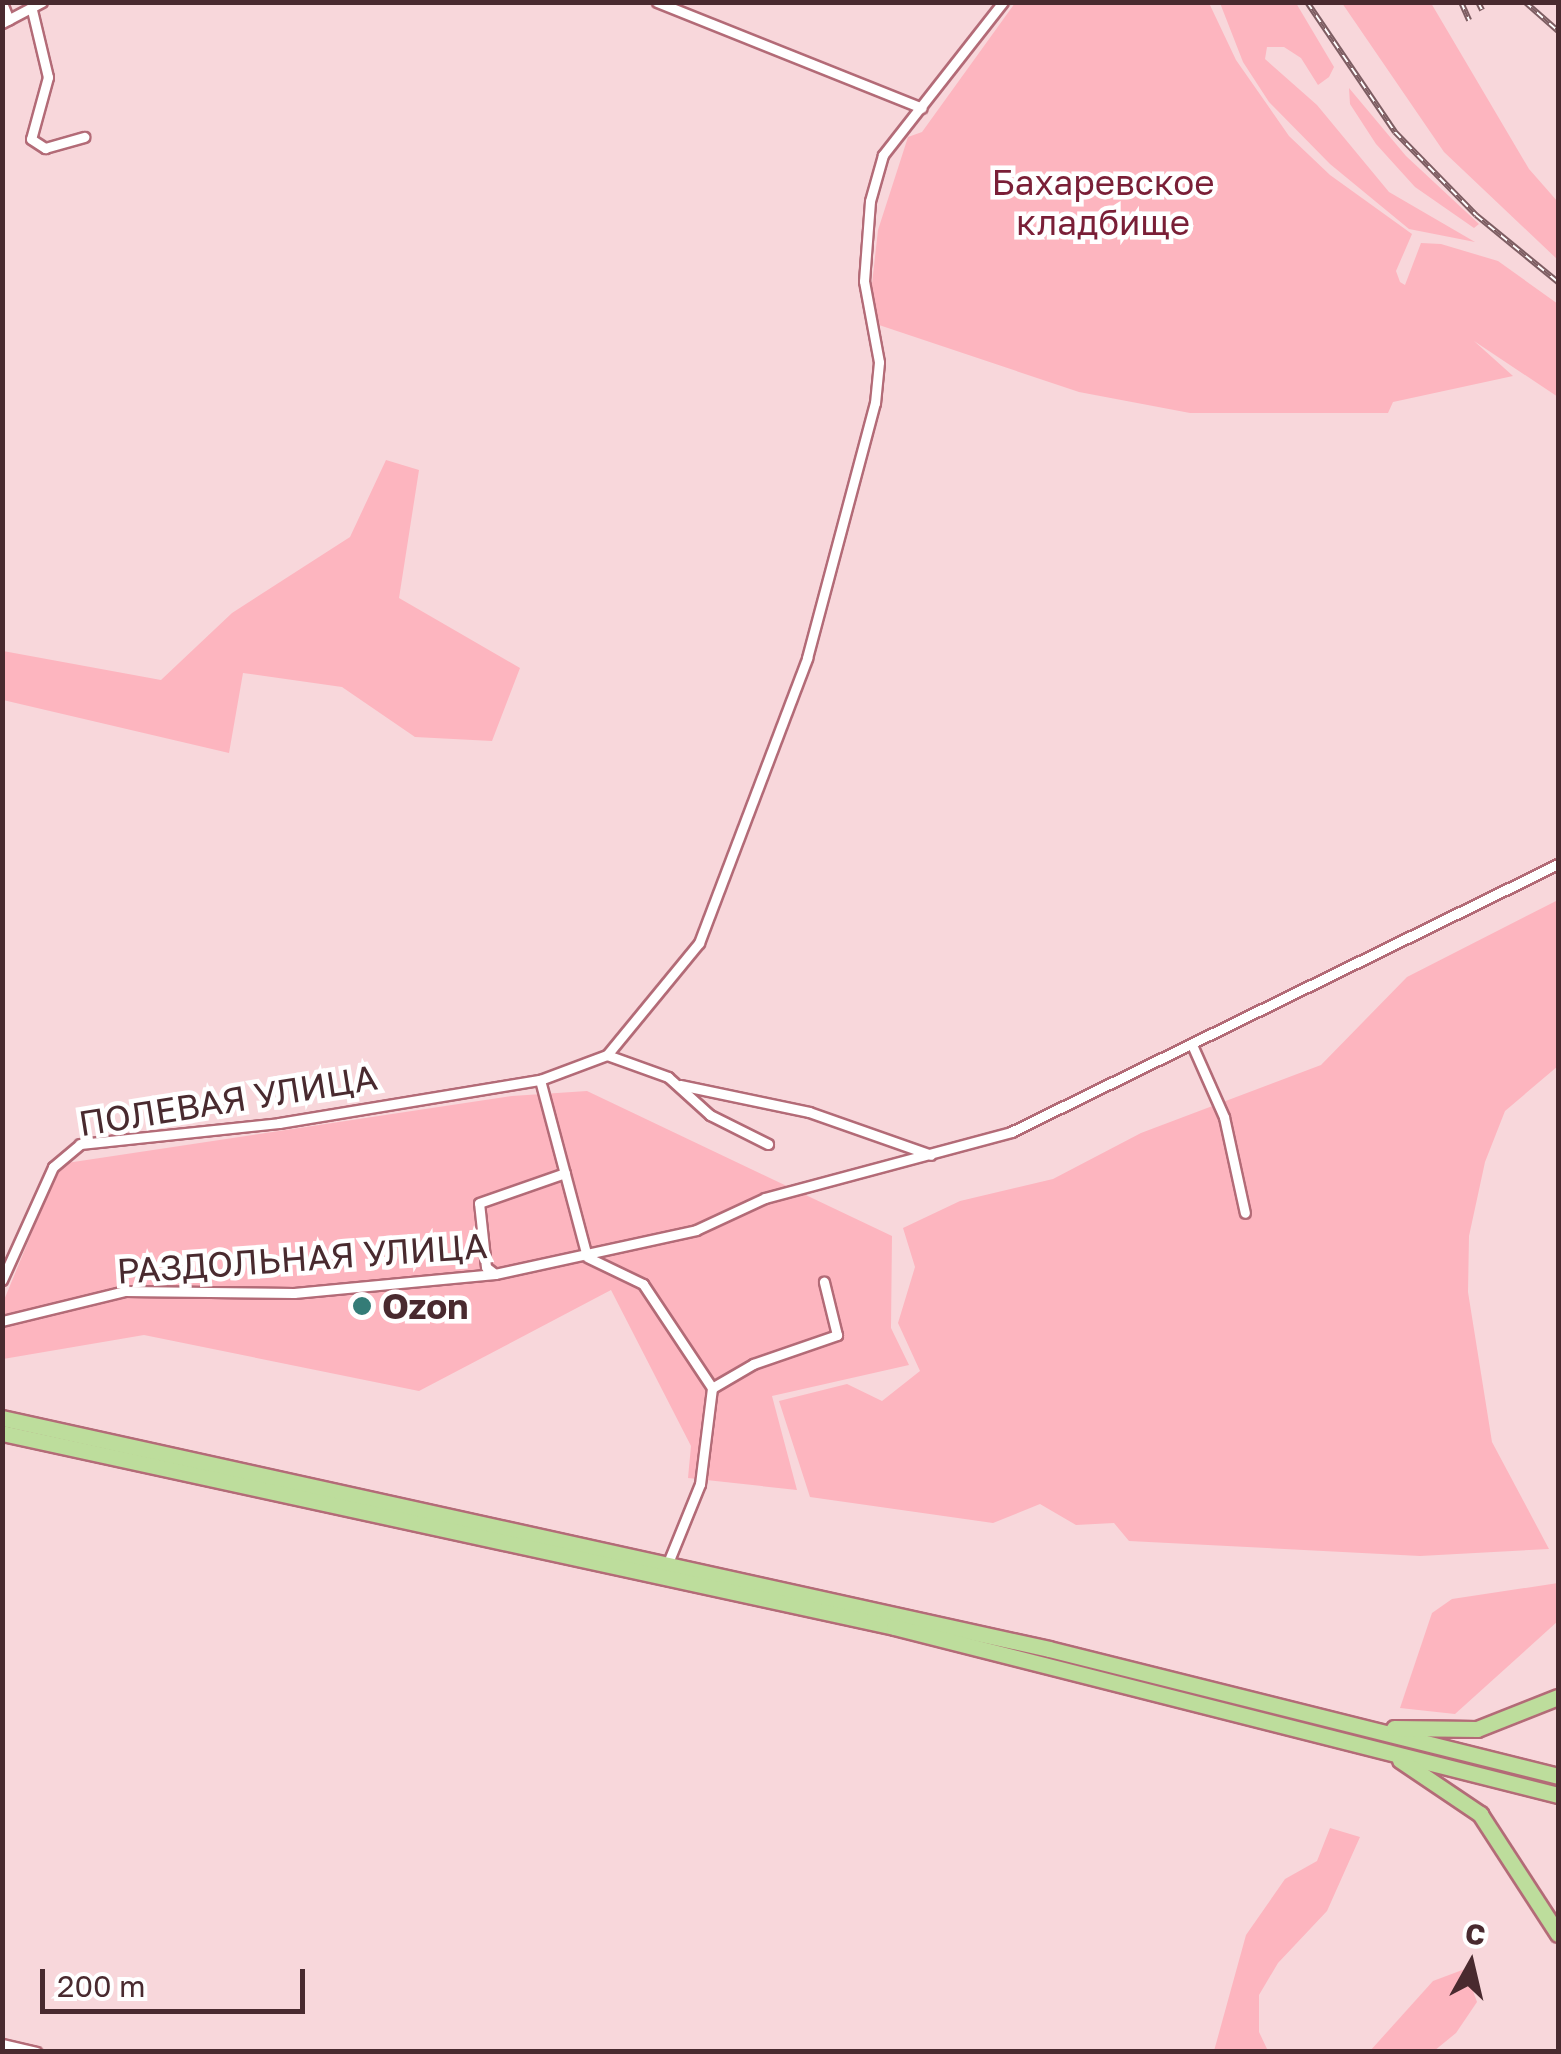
<!DOCTYPE html>
<meta charset="utf-8">
<style>
body{margin:0}
#map{position:relative;width:1561px;height:2054px;overflow:hidden;background:#f8d7db;font-family:"Golos Text",sans-serif}
div>[style]{position:absolute}
.green>*{inset:0;background:#fdb5bf}
.roads{filter:drop-shadow(2px 0 #b36b77) drop-shadow(-2px 0 #b36b77) drop-shadow(0 2px #b36b77) drop-shadow(0 -2px #b36b77)}
.street>*{height:9px;margin:-4.5px;padding:0 4.5px;transform-origin:4.5px;border-radius:4.5px;background:#fff}
.highway>*{height:15px;margin:-7.5px;padding:0 7.5px;transform-origin:7.5px;border-radius:7.5px;background:#bddd9c}
.rail>*{height:6px;margin-top:-3px;transform-origin:0;background:repeating-linear-gradient(90deg,#fff 0 8px,#7d5d62 0 16px);box-sizing:border-box;border-block:2px solid #7d5d62}
.dots>*{width:28px;height:28px;translate:-50% -50%;box-sizing:border-box;border:5px solid #fff;border-radius:50%}
span{translate:-50% -50%;white-space:nowrap;text-align:center;line-height:1.15;-webkit-text-stroke:9px #fff;paint-order:stroke}
.park-label{font-size:35px;color:#7a1f37}
.street-label{font-size:35px;color:#492a2f}
.poi-label{font-size:35px;color:#492a2f;font-weight:700}
.left{translate:0 -50%;text-align:left}
.frame{position:absolute;inset:0;border:5px solid #492a2f;pointer-events:none}
.north{position:absolute;left:1421px;top:1914px;width:100px;height:100px;-webkit-text-stroke:8px #fff;paint-order:stroke;rotate:8deg;font-size:28px;font-weight:700;line-height:40px;text-align:center;color:#492a2f}
.north::after{content:'';display:block;margin:auto;width:35px;height:45px;background:#492a2f;clip-path:polygon(50% 0,100% 100%,50% 72%,0 100%)}
.scale{position:absolute;left:40px;top:1969px;width:265px;height:45px;box-sizing:border-box;border:5px solid #492a2f;border-top:0;padding-left:12px;font-size:30px;line-height:35px;white-space:nowrap;color:#492a2f;-webkit-text-stroke:8px #fff;paint-order:stroke}
</style>
<div id="map">
<div class="green">
<div style="clip-path:polygon(1015px 3px,1209px 3px,1236px 60px,1289px 136px,1330px 175px,1412px 234px,1396px 271px,1400px 282px,1405px 285px,1421px 243px,1441px 244px,1498px 261px,1558px 304px,1558px 397px,1474px 341px,1513px 376px,1393px 402px,1388px 413px,1190px 413px,1079px 392px,879px 325px,871px 293px,878px 230px,908px 137px,922px 132px)"></div>
<div style="clip-path:polygon(1220px 3px,1296px 3px,1334px 67px,1329px 77px,1318px 85px,1301px 58px,1284px 47px,1267px 47px,1265px 59px,1317px 105px,1389px 192px,1475px 242px,1409px 229px,1330px 164px,1269px 102px,1243px 62px)"></div>
<div style="clip-path:polygon(1342px 3px,1431px 3px,1529px 169px,1558px 202px,1558px 260px,1444px 152px)"></div>
<div style="clip-path:polygon(1349px 88px,1406px 156px,1479px 224px,1474px 228px,1415px 187px,1376px 144px,1350px 104px)"></div>
<div style="clip-path:polygon(386px 460px,419px 470px,399px 598px,520px 668px,492px 741px,415px 737px,342px 687px,243px 673px,229px 753px,3px 700px,3px 651px,161px 680px,232px 613px,350px 537px)"></div>
<div style="clip-path:polygon(1558px 900px,1558px 1066px,1505px 1111px,1485px 1162px,1469px 1236px,1468px 1292px,1492px 1442px,1549px 1549px,1420px 1556px,1129px 1541px,1114px 1523px,1076px 1525px,1040px 1504px,993px 1523px,810px 1497px,779px 1401px,847px 1384px,882px 1401px,920px 1371px,898px 1323px,915px 1267px,903px 1228px,960px 1201px,1053px 1179px,1141px 1133px,1321px 1065px,1407px 977px)"></div>
<div style="clip-path:polygon(587px 1091px,892px 1236px,891px 1328px,909px 1365px,772px 1396px,797px 1490px,688px 1478px,691px 1446px,611px 1290px,419px 1391px,144px 1335px,3px 1359px,2px 1305px,60px 1164px,512px 1096px)"></div>
<div style="clip-path:polygon(1558px 1583px,1558px 1621px,1455px 1714px,1400px 1708px,1432px 1613px,1452px 1599px)"></div>
<div style="clip-path:polygon(1330px 1828px,1360px 1837px,1327px 1911px,1278px 1963px,1259px 1995px,1259px 2032px,1268px 2051px,1214px 2051px,1246px 1935px,1285px 1879px,1317px 1861px)"></div>
<div style="clip-path:polygon(1465px 1969px,1477px 2002px,1456px 2033px,1434px 2051px,1370px 2051px,1433px 1981px)"></div>
</div>
<div class="roads">
<div class="street">
<div style="left:657px;top:2px;width:285px;rotate:21.8deg"></div>
<div style="left:2px;top:3px;width:18px;rotate:68deg"></div>
<div style="left:32px;top:10px;width:69px;rotate:76.6deg"></div>
<div style="left:48px;top:77px;width:64px;rotate:105.3deg"></div>
<div style="left:31px;top:139px;width:17px;rotate:33deg"></div>
<div style="left:45px;top:148px;width:41px;rotate:-15.8deg"></div>
<div style="left:2px;top:23px;width:45px;rotate:-27.7deg"></div>
<div style="left:1193px;top:1047px;width:77px;rotate:66.1deg"></div>
<div style="left:1224px;top:1117px;width:98px;rotate:77.7deg"></div>
<div style="left:607px;top:1055px;width:65px;rotate:19.8deg"></div>
<div style="left:668px;top:1077px;width:57px;rotate:42.1deg"></div>
<div style="left:710px;top:1115px;width:65px;rotate:26.6deg"></div>
<div style="left:540px;top:1080px;width:183px;rotate:75.1deg"></div>
<div style="left:680px;top:1085px;width:132px;rotate:11.8deg"></div>
<div style="left:809px;top:1112px;width:129px;rotate:19.4deg"></div>
<div style="left:589px;top:1258px;width:60px;rotate:25.7deg"></div>
<div style="left:643px;top:1284px;width:125px;rotate:56.4deg"></div>
<div style="left:712px;top:1388px;width:97px;rotate:97.1deg"></div>
<div style="left:700px;top:1484px;width:85px;rotate:112.1deg"></div>
<div style="left:495px;top:1274px;width:11px;rotate:-142deg"></div>
<div style="left:486px;top:1267px;width:64px;rotate:-96.2deg"></div>
<div style="left:479px;top:1203px;width:91px;rotate:-19.2deg"></div>
<div style="left:2px;top:1280px;width:124px;rotate:-65.7deg"></div>
<div style="left:53px;top:1167px;width:35px;rotate:-40deg"></div>
<div style="left:80px;top:1144px;width:200px;rotate:-6deg"></div>
<div style="left:279px;top:1123px;width:265px;rotate:-9.4deg"></div>
<div style="left:540px;top:1080px;width:72px;rotate:-20.5deg"></div>
<div style="left:607px;top:1055px;width:145px;rotate:-50.6deg"></div>
<div style="left:699px;top:943px;width:305px;rotate:-69.2deg"></div>
<div style="left:807px;top:658px;width:264px;rotate:-75.1deg"></div>
<div style="left:875px;top:403px;width:41px;rotate:-84.4deg"></div>
<div style="left:879px;top:362px;width:82px;rotate:-100.5deg"></div>
<div style="left:864px;top:281px;width:80px;rotate:-85.7deg"></div>
<div style="left:870px;top:201px;width:48px;rotate:-74.2deg"></div>
<div style="left:883px;top:155px;width:194px;rotate:-51.9deg"></div>
<div style="left:2px;top:1321px;width:127px;rotate:-13.7deg"></div>
<div style="left:125px;top:1291px;width:169px;rotate:0.7deg"></div>
<div style="left:294px;top:1293px;width:202px;rotate:-5.4deg"></div>
<div style="left:495px;top:1274px;width:206px;rotate:-12.3deg"></div>
<div style="left:696px;top:1230px;width:76px;rotate:-24.9deg"></div>
<div style="left:765px;top:1198px;width:255px;rotate:-15deg"></div>
<div style="left:1011px;top:1132px;width:609px;rotate:-26.1deg"></div>
<div style="left:712px;top:1388px;width:48px;rotate:-30.3deg"></div>
<div style="left:753px;top:1364px;width:89px;rotate:-19deg"></div>
<div style="left:837px;top:1335px;width:55px;rotate:-103.8deg"></div>
<div style="left:2px;top:2044px;width:35px;rotate:13deg"></div>
</div>
<div class="highway">
<div style="left:2px;top:1418px;width:1072px;rotate:12.44deg"></div>
<div style="left:1049px;top:1649px;width:525px;rotate:14.01deg"></div>
<div style="left:2px;top:1433px;width:913px;rotate:12.27deg"></div>
<div style="left:894px;top:1627px;width:685px;rotate:14.2deg"></div>
<div style="left:1394px;top:1728px;width:83px;rotate:0.7deg"></div>
<div style="left:1477px;top:1729px;width:87px;rotate:-21.6deg"></div>
<div style="left:1400px;top:1760px;width:97px;rotate:34deg"></div>
<div style="left:1480px;top:1814px;width:143px;rotate:57deg"></div>
</div>
</div>
<div class="rail">
<div style="left:1307px;top:2px;width:157px;rotate:55.9deg"></div>
<div style="left:1395px;top:132px;width:116px;rotate:45.7deg"></div>
<div style="left:1476px;top:215px;width:106px;rotate:39.3deg"></div>
<div style="left:1461px;top:2px;width:20px;rotate:66deg"></div>
<div style="left:1478px;top:2px;width:9px;rotate:63deg"></div>
<div style="left:1525px;top:2px;width:44px;rotate:41.3deg"></div>
</div>
<div class="dots">
<div style="left:362px;top:1306px;background:#347c77"></div>
</div>
<div class="park-label">
<span style="left:1103px;top:202px">Бахаревское<br>кладбище</span>
</div>
<div class="street-label">
<span style="left:228px;top:1100px;rotate:-9deg">ПОЛЕВАЯ УЛИЦА</span>
<span style="left:302px;top:1258px;rotate:-4deg">РАЗДОЛЬНАЯ УЛИЦА</span>
</div>
<div class="poi-label">
<span class="left" style="left:382px;top:1306px">Ozon</span>
</div>
<div class="frame"></div>
<div class="north">С</div>
<div class="scale">200 m</div>
</div>
